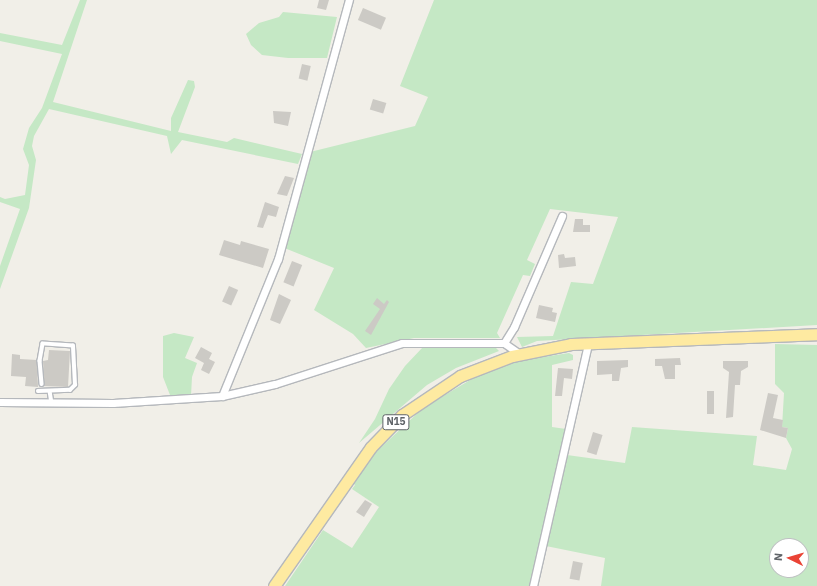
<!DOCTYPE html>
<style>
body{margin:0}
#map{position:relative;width:817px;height:586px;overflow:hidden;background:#f1efe8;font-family:"IBM Plex Sans",sans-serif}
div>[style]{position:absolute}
.green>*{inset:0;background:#c5e8c5}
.building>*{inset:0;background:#cccac5;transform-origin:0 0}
.roads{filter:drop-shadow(1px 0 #b5b8bc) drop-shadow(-1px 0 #b5b8bc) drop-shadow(0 1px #b5b8bc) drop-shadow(0 -1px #b5b8bc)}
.service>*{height:3.5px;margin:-1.75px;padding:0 1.75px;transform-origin:1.75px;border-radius:1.75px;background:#fff}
.minor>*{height:7px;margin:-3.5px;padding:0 3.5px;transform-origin:3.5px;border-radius:3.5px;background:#fff}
.trunk>*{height:11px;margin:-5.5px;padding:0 5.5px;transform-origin:5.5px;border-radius:5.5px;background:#feeaa1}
span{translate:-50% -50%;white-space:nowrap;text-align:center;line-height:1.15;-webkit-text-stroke:3px #fff;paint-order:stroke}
.shield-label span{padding:1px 3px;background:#fff;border:1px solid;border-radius:3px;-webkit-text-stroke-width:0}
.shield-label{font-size:10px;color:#5f6368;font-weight:700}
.north{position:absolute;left:769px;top:538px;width:40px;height:40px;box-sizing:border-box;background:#fff;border:1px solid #bfc1c3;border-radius:50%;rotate:275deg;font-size:11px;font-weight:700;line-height:16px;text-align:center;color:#5f6368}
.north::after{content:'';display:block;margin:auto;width:14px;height:18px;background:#ea4335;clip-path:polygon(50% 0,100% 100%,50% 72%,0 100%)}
</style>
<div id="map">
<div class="green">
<div style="clip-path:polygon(80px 0,87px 0,53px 102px,171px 131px,171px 118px,188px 80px,194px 81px,195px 87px,178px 132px,227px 142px,234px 138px,302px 154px,298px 164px,182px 140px,171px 154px,167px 136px,49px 109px,34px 136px,32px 146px,36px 160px,29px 208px,0 289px,0 266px,20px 209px,0 202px,0 197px,5px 199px,25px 195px,29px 165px,23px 149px,29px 128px,42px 108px,62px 54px,0 41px,0 33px,62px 45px)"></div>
<div style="clip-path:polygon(434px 0,817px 0,817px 325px,537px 341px,522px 347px,517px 337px,553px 336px,571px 282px,593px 284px,618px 217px,550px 209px,527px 260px,535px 264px,530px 276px,523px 275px,497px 333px,500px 338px,414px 338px,366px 348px,353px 334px,314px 310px,334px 268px,282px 247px,310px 152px,415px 126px,428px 97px,400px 86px)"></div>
<div style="clip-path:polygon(283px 12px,337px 17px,327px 58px,288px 58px,262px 55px,251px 45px,246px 34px,259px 23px,279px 17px)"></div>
<div style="clip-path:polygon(174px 333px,194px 337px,185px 358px,197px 363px,192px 377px,191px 396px,170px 395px,163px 377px,163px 336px)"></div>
<div style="clip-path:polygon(evenodd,775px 344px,817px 345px,817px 586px,601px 586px,605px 558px,546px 546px,567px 455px,625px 463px,632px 427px,757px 436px,753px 465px,786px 470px,792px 449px,786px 438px,788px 428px,782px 427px,784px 393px,775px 384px,775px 344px,777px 546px,801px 546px,801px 570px,777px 570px,777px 546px)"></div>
<div style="clip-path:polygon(423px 347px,495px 347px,499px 351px,456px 368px,427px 385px,359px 443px,375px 419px,389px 389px,405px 366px)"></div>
<div style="clip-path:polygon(569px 353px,573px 355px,573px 360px,552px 365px,552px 427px,566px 429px,529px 586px,285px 586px,323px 530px,352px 548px,379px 507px,352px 489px,355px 485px,352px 482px,376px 452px,423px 408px,487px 370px,511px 362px)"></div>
</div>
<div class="building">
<div style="clip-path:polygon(319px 0,329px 0,326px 10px,317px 8px)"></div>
<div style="left:363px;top:8px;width:25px;height:13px;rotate:23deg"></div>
<div style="left:302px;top:64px;width:9px;height:15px;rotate:13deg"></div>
<div style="left:373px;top:99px;width:14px;height:11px;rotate:17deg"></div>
<div style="clip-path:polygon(273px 111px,291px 112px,288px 126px,274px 123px)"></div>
<div style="clip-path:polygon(285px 176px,294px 178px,287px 196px,277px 194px)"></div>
<div style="clip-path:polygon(265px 202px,279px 207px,276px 217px,268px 215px,263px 228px,257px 227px)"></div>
<div style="clip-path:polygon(575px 219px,583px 219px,583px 225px,590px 225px,590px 232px,573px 232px)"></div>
<div style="clip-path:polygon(224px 240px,240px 245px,241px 241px,269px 249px,263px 268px,219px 255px)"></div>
<div style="clip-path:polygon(564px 254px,565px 258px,575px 257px,576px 266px,559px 268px,558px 255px)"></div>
<div style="left:292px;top:261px;width:11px;height:23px;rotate:22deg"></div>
<div style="left:229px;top:286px;width:10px;height:17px;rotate:24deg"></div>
<div style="clip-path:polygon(279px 294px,291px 300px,280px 324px,270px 320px)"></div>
<div style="clip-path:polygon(377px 298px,384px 304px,387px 300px,389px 302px,371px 335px,365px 331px,380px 309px,373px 304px)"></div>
<div style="clip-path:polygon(539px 305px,553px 308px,552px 312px,557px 313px,555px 322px,536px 318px)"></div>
<div style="clip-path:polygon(201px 347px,212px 353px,209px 359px,215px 362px,209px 374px,201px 370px,204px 363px,195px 358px)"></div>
<div style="clip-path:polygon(49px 350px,70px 351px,68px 387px,44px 386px,43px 361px,48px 360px)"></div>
<div style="clip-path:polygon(12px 354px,20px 355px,20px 359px,37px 360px,38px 387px,25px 386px,26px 377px,11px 376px)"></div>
<div style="clip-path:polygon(680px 358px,681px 365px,675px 365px,675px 379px,665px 379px,662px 366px,655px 366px,655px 359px)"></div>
<div style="clip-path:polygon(628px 360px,628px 367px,621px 368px,619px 381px,612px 381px,612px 374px,597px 375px,597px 361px)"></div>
<div style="clip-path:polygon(723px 361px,748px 361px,748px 367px,741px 371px,740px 385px,735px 385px,733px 417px,726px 418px,729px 372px,723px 368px)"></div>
<div style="clip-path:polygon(558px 368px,573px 369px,572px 379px,564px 378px,562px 396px,555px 396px)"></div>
<div style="left:707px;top:391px;width:7px;height:23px"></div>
<div style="clip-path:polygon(768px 393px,778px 395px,773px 418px,783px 420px,782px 427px,788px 428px,786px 438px,760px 430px)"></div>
<div style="left:593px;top:432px;width:10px;height:21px;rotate:17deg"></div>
<div style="clip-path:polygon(365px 500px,372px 504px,364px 517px,356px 512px)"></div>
<div style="left:573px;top:561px;width:10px;height:18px;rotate:11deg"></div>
</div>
<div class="roads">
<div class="service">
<div style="left:38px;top:391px;width:32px;rotate:-2deg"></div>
<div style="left:70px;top:390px;width:7px;rotate:-45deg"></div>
<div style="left:75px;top:385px;width:39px;rotate:-93deg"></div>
<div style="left:73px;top:346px;width:30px;rotate:-176deg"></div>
<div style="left:43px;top:344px;width:17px;rotate:100deg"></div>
<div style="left:40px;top:361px;width:23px;rotate:85deg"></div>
<div style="left:50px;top:391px;width:12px;rotate:81deg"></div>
</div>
<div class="minor">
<div style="left:504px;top:343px;width:19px;rotate:-58deg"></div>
<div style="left:514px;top:327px;width:121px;rotate:-66.6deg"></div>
<div style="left:222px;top:396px;width:54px;rotate:-12.8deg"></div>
<div style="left:275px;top:384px;width:133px;rotate:-17.9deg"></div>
<div style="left:402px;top:343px;width:102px"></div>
<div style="left:504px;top:343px;width:19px;rotate:35deg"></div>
<div style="left:0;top:402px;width:113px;rotate:0.5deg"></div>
<div style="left:113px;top:403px;width:109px;rotate:-3.7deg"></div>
<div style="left:222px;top:396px;width:148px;rotate:-67.8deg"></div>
<div style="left:278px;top:259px;width:269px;rotate:-74.7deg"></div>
<div style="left:533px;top:586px;width:249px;rotate:-77.2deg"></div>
</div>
<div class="trunk">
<div style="left:274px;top:586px;width:169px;rotate:-55.1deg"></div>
<div style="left:371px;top:447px;width:45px;rotate:-45.9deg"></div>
<div style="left:402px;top:415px;width:70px;rotate:-33.9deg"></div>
<div style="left:460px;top:376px;width:56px;rotate:-21deg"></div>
<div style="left:512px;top:356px;width:60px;rotate:-11.5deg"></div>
<div style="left:571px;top:344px;width:246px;rotate:-2.3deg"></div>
</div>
</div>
<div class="shield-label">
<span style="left:396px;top:422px">N15</span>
</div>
<div class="north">N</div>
</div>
